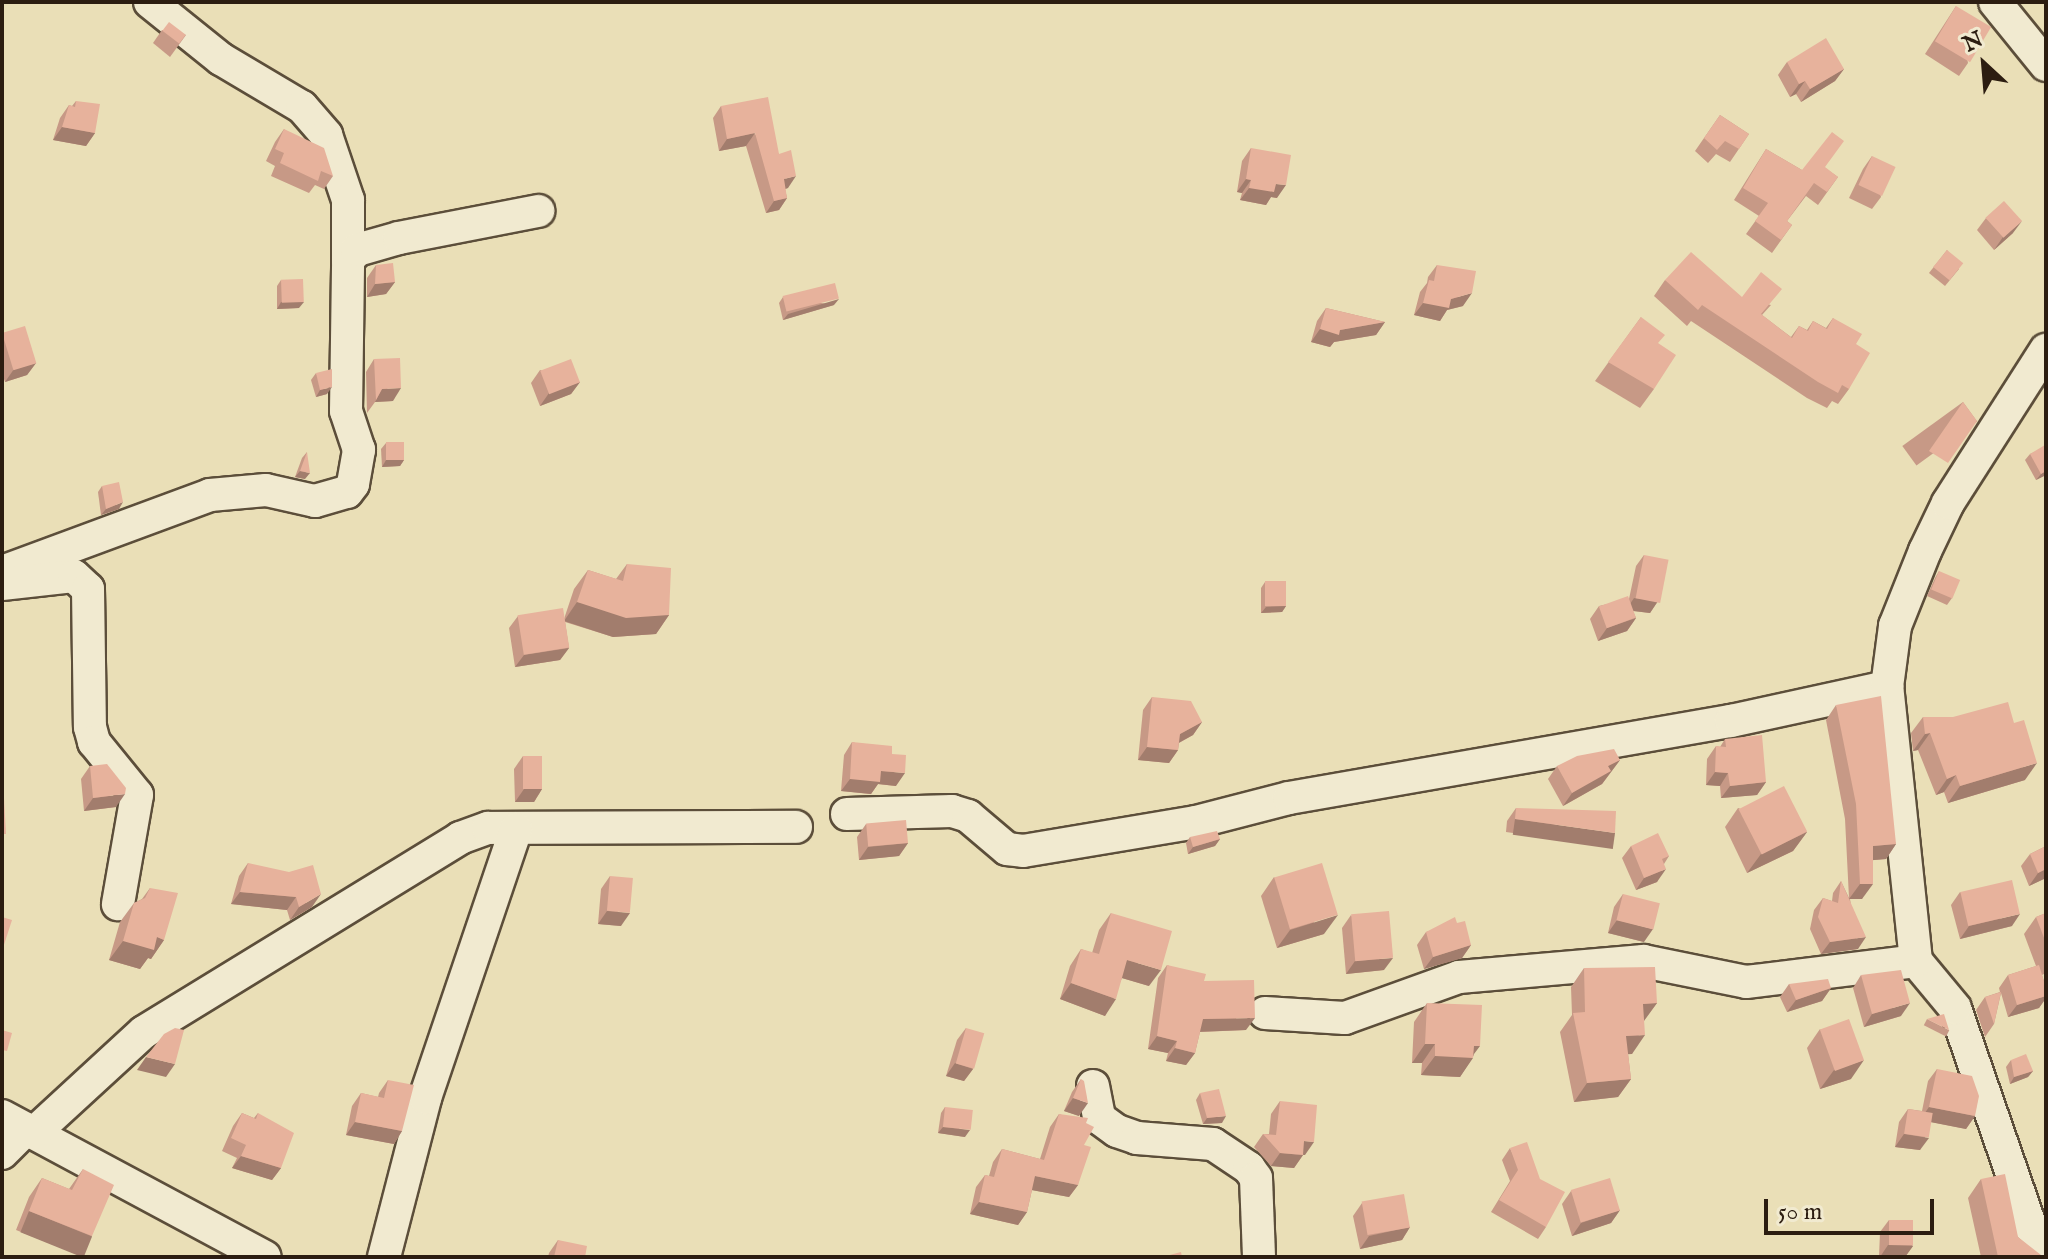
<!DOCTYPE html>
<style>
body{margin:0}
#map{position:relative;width:2048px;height:1259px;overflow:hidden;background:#eadfb7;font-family:"IM FELL English",serif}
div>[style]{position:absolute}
.roads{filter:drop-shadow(2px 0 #5c4e3a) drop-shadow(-2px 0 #5c4e3a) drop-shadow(0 2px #5c4e3a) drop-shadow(0 -2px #5c4e3a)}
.minor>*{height:32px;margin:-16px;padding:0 16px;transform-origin:16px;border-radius:16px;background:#f1ead0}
.wall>*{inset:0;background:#c79986;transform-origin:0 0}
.shaded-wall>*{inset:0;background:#a27d6d;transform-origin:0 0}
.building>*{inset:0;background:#e7b29c;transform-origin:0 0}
span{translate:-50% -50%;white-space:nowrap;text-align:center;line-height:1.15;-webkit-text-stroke:6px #f1ead0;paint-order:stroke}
.frame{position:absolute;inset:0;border:4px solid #2c1d11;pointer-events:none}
.north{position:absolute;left:1944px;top:24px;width:80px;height:80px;-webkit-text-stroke:6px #f1ead0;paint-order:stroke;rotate:334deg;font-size:22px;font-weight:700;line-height:32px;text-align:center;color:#2c1d11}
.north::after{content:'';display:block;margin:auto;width:28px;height:36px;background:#2c1d11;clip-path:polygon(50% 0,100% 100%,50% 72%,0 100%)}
.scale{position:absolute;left:1764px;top:1199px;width:170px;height:36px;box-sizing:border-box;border:4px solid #2c1d11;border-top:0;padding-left:10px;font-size:24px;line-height:28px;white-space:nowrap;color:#2c1d11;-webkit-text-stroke:6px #f1ead0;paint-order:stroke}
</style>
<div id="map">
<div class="roads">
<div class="minor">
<div style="left:150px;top:2px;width:91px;rotate:38.8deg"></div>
<div style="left:221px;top:59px;width:94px;rotate:30.7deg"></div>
<div style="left:302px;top:107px;width:37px;rotate:49deg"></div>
<div style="left:326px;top:135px;width:69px;rotate:71.3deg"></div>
<div style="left:348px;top:200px;width:60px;rotate:90deg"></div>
<div style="left:1995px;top:2px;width:81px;rotate:51deg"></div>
<div style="left:2px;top:572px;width:222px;rotate:-20.3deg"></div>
<div style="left:210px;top:495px;width:56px;rotate:-5.1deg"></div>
<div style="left:266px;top:490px;width:50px;rotate:12.7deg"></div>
<div style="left:315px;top:501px;width:33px;rotate:-16deg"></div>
<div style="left:347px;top:492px;width:10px;rotate:-53deg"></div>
<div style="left:353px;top:484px;width:35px;rotate:-80deg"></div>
<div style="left:359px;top:450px;width:41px;rotate:-108.4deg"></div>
<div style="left:346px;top:411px;width:151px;rotate:-89.2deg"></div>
<div style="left:348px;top:260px;width:13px;rotate:-48deg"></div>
<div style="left:357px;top:250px;width:44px;rotate:-15.9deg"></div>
<div style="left:399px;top:238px;width:142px;rotate:-11deg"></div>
<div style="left:2px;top:584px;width:72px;rotate:-6.3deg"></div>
<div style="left:74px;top:576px;width:19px;rotate:43deg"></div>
<div style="left:88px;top:589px;width:138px;rotate:89.2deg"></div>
<div style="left:90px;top:727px;width:16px;rotate:75deg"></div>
<div style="left:94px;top:742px;width:68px;rotate:50.9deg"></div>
<div style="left:137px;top:795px;width:111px;rotate:99.9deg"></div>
<div style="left:847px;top:814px;width:105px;rotate:-1.6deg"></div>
<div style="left:952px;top:811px;width:17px;rotate:17deg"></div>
<div style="left:968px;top:816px;width:51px;rotate:40.2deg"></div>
<div style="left:1007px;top:849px;width:16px;rotate:7deg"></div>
<div style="left:1023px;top:851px;width:175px;rotate:-9.5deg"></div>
<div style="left:1196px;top:822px;width:96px;rotate:-14.5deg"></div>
<div style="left:1289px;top:798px;width:449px;rotate:-9.9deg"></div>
<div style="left:1731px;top:721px;width:160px;rotate:-12.3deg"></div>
<div style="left:1265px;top:1013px;width:80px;rotate:3.6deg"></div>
<div style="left:1345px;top:1018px;width:121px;rotate:-19.8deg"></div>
<div style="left:1459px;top:977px;width:185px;rotate:-5deg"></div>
<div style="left:1643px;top:961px;width:105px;rotate:11.5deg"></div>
<div style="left:1746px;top:982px;width:171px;rotate:-7deg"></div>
<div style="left:1093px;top:1086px;width:33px;rotate:79deg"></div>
<div style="left:1099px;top:1118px;width:22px;rotate:36deg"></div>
<div style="left:1117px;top:1131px;width:21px;rotate:19deg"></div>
<div style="left:1137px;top:1138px;width:76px;rotate:4.5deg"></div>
<div style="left:1213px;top:1144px;width:43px;rotate:33.7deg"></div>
<div style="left:1249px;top:1168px;width:12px;rotate:55deg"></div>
<div style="left:1256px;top:1178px;width:79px;rotate:87.8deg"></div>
<div style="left:2px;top:1116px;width:298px;rotate:28.2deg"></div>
<div style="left:34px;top:1133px;width:149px;rotate:-42.6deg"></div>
<div style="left:144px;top:1032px;width:371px;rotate:-31.5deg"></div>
<div style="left:460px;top:838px;width:30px;rotate:-20deg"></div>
<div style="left:488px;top:828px;width:308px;rotate:-0.2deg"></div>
<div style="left:2px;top:1153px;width:34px;rotate:-45deg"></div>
<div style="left:384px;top:1257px;width:164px;rotate:-75.5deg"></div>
<div style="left:425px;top:1098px;width:284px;rotate:-71.3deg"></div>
<div style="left:2041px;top:1257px;width:263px;rotate:-109.1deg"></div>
<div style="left:1955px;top:1008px;width:61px;rotate:-129.7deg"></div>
<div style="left:1916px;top:961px;width:276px;rotate:-96deg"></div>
<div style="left:1887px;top:687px;width:62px;rotate:-82.5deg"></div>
<div style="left:1895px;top:626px;width:81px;rotate:-68.2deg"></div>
<div style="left:1925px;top:551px;width:53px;rotate:-64.4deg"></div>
<div style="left:1948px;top:503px;width:182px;rotate:-57.4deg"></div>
</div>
</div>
<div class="wall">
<div style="clip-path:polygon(1956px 6px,1968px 63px,1959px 76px,1925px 54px)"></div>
<div style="clip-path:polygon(162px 30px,186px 35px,170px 57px,153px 43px)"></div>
<div style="clip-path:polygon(1787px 62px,1844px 69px,1835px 81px,1801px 102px,1796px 94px,1790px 97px,1778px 75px)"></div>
<div style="clip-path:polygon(76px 101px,95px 133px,86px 146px,53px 140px,60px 118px,69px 105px,72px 106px)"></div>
<div style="clip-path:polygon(721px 106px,779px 154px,788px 188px,785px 189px,787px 198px,779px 210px,766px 213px,746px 146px,719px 151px,713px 118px)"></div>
<div style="clip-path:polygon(1720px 115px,1749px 134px,1730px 162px,1716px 154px,1708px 163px,1695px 151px)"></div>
<div style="clip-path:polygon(284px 129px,333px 176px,324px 189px,315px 185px,309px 193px,271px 176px,275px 166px,266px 161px,275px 142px)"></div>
<div style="clip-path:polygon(1251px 148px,1277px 198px,1271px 197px,1266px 205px,1240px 200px,1242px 193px,1237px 192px,1242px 161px)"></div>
<div style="clip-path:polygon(1766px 149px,1802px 170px,1825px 168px,1838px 177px,1818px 205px,1806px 196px,1787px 221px,1792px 225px,1772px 253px,1746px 234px,1759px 216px,1734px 200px)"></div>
<div style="clip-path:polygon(1872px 156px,1881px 197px,1872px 209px,1849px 198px,1863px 169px)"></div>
<div style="clip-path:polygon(1986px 218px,2013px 233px,1994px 250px,1977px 230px)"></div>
<div style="clip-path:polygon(1947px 250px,1959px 269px,1945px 286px,1929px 273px)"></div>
<div style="clip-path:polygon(376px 265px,395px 282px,386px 294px,367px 297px,367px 278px)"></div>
<div style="clip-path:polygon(1437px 265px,1463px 306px,1447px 310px,1440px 321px,1414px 315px,1420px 292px,1427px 283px,1428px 277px)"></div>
<div style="clip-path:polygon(281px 280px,299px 308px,277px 309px,277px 286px)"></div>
<div style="clip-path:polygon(1665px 280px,1771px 305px,1762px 315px,1791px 337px,1799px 326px,1807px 330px,1813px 321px,1826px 328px,1833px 318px,1856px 344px,1849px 389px,1838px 404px,1832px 401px,1827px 408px,1807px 398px,1691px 321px,1687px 326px,1654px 296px)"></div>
<div style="clip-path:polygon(783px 297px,834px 305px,783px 320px,779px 303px)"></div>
<div style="clip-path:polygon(1326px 308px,1385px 322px,1376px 335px,1334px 342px,1330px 347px,1311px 342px,1317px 321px)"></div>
<div style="clip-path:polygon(1641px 317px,1654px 389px,1640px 408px,1595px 381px)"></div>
<div style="clip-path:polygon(2px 333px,36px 363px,27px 375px,5px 382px,2px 373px)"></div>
<div style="clip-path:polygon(374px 359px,393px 401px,375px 402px,367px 413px,366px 372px)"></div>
<div style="clip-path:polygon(540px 370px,580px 382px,571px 394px,540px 406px,531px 383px)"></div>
<div style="clip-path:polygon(316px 373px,327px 394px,316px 397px,311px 380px)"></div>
<div style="left:1963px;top:402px;width:24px;height:75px;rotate:54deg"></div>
<div style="clip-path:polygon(386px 443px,404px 460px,400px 466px,382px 467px,381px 449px)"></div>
<div style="clip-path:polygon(2046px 447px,2046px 475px,2036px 480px,2025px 460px,2030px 454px)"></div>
<div style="clip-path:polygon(307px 452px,305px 479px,295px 477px,302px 458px)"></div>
<div style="clip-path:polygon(102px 486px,119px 509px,101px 515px,98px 492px)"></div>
<div style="clip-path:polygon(1644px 555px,1658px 601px,1650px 613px,1633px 611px,1636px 618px,1627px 631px,1598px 641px,1590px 619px,1599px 606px,1629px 599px,1636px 566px)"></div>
<div style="clip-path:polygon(627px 564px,669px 615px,656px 634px,613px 637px,565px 622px,569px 648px,560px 660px,515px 667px,509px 628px,518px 616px,564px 619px,574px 589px,588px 570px,616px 579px)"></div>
<div style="clip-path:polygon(1939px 571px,1952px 598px,1947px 605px,1927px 596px,1935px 578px)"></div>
<div style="clip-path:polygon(1265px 582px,1286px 606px,1282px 612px,1261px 613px,1261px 588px)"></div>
<div style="clip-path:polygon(1152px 697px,1202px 722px,1193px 735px,1179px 743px,1178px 750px,1169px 763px,1138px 760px,1143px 710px)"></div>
<div style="clip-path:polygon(1836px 705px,1896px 844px,1886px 859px,1873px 860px,1862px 899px,1850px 899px,1858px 949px,1821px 954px,1810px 929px,1814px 910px,1823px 898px,1832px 901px,1833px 893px,1841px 881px,1849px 898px,1845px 819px,1826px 720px)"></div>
<div style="clip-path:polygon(1923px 717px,2014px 723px,2025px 780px,1948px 803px,1944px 792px,1936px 795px,1918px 750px,1913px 751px,1911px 733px)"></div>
<div style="clip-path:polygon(1725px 739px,1766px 782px,1757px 795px,1721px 798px,1720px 786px,1706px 785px,1707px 759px,1716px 746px,1720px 747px)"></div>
<div style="clip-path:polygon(852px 742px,892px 754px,896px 786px,878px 784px,871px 794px,841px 791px,844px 755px)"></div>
<div style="clip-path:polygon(523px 756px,542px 789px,534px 802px,515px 802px,514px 769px)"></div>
<div style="clip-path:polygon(1620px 760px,1602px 784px,1563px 806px,1548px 779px,1557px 766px)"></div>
<div style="clip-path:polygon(90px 766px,116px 807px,84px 811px,81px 779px)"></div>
<div style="clip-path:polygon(1516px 808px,1606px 846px,1506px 832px,1507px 821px)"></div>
<div style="clip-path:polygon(1738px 808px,1807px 832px,1793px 851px,1747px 873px,1725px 827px)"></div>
<div style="clip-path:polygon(866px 824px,908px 843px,899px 856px,859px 860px,857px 837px)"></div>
<div style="clip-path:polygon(1190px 837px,1220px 839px,1215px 846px,1188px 854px,1186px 843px)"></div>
<div style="clip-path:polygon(1631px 846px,1669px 856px,1664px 864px,1657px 882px,1636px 890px,1622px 858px)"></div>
<div style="clip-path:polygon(2046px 846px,2046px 878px,2029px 886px,2021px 866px,2030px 854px)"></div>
<div style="clip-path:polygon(248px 863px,312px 907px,290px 920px,287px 910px,231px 904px,239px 876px)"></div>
<div style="clip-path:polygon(610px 876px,621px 926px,598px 924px,601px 889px)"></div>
<div style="clip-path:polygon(1274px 877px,1324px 934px,1277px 948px,1261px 896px)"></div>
<div style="clip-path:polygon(150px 888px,164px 940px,151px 959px,148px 958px,140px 969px,109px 960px,120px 922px,134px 903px,142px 899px)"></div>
<div style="clip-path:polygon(1960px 892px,2012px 926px,1960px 939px,1951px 905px)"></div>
<div style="clip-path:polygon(1623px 894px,1644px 942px,1608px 933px,1614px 907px)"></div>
<div style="clip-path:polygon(1111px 913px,1149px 986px,1122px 978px,1105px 1016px,1060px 999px,1070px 966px,1081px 949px,1092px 953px,1099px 930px)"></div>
<div style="clip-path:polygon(2046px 913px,2046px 973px,2042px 975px,2046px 988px,2046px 998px,2039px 1008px,2008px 1017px,2001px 993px,1994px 1024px,1985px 1037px,1976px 1010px,1985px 997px,2000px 992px,1999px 988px,2008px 975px,2036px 966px,2024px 934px,2036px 917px)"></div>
<div style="clip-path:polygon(1351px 915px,1384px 970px,1346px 974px,1342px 928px)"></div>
<div style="clip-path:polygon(1457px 923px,1471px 945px,1462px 958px,1424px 969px,1417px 945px,1426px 932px)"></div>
<div style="clip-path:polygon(1167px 965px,1204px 981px,1246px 1030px,1200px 1032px,1195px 1053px,1186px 1065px,1166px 1061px,1168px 1053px,1148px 1049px,1158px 978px)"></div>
<div style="clip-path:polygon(1584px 968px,1657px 1003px,1644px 1021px,1632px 1054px,1628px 1054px,1631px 1079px,1618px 1097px,1574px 1102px,1560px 1032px,1572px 1015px,1571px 987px)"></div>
<div style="clip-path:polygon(1861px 975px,1901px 1016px,1864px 1027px,1853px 988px)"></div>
<div style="clip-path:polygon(1789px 984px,1831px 988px,1822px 1001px,1787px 1012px,1780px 997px)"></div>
<div style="clip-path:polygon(1427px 1003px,1474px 1055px,1460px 1077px,1421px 1075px,1422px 1063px,1412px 1063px,1414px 1022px)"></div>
<div style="left:1927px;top:1019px;width:25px;height:7px;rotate:27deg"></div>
<div style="clip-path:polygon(966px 1028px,973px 1069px,964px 1081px,946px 1076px,957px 1040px)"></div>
<div style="clip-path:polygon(1820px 1029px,1851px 1079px,1820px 1089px,1807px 1048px)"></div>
<div style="clip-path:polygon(2011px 1060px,2033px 1071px,2028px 1077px,2010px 1084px,2006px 1067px)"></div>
<div style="clip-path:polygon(1937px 1069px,1975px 1116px,1966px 1129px,1931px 1122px,1920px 1150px,1895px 1147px,1899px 1122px,1908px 1109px,1922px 1111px,1928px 1081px)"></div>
<div style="clip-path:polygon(1081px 1079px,1079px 1116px,1064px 1111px,1072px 1092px)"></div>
<div style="clip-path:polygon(388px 1080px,402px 1131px,394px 1144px,346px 1135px,352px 1106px,361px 1093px,378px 1097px,379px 1093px)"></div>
<div style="clip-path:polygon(1200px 1093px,1222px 1123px,1203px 1124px,1196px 1100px)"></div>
<div style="clip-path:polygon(1280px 1101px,1305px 1155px,1303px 1155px,1294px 1168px,1271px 1166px,1254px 1147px,1263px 1134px,1269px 1134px,1271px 1114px)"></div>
<div style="clip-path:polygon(945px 1107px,965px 1137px,938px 1133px,941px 1113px)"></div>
<div style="clip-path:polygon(242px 1113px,254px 1118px,258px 1113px,281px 1168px,272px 1180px,232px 1168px,237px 1158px,222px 1151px,233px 1126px)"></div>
<div style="clip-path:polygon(1059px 1114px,1086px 1123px,1078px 1185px,1069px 1197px,1032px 1190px,1027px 1212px,1018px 1225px,970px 1214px,976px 1187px,985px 1175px,989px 1176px,993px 1162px,1002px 1149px,1040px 1159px,1050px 1127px)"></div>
<div style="clip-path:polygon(1510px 1148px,1546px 1227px,1538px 1239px,1491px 1212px,1510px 1181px,1502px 1160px)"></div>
<div style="clip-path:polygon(83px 1169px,92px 1236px,79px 1255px,16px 1230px,29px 1197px,42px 1178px,69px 1189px)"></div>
<div style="clip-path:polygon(1981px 1179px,2018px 1237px,2040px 1257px,1981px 1257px,1968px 1198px)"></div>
<div style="clip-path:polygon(1571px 1191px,1620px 1210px,1611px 1223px,1572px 1236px,1562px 1204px)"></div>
<div style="clip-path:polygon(1362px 1203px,1410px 1227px,1402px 1240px,1360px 1249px,1353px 1216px)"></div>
<div style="clip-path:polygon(1889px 1220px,1913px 1246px,1905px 1257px,1879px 1257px,1880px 1232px)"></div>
<div style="clip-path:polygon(558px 1240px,585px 1257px,548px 1257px,549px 1253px)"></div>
</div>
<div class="shaded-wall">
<div style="clip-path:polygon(1844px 69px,1835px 81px,1801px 102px,1810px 89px)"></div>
<div style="clip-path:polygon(1805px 81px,1796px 94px,1790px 97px,1799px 84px)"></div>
<div style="clip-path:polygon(62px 127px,95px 133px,86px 146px,53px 140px)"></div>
<div style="clip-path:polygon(755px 133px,746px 146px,719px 151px,727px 139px)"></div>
<div style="clip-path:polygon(796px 176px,788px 188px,775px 192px,784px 179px)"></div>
<div style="clip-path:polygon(1246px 179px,1251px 180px,1242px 193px,1237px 192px)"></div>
<div style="clip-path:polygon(1276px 184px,1286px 185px,1277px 198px,1271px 197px,1266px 205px,1240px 200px,1249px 188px)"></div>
<div style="clip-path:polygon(787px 198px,779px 210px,766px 213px,774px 201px)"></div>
<div style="clip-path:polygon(2022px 221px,2013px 233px,1994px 250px,2003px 237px)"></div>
<div style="clip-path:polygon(395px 282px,386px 294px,367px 297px,375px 284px)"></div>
<div style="clip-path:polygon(1472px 293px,1463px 306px,1447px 310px,1440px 321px,1414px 315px,1423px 303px,1451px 299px)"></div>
<div style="clip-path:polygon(839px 299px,834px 305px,783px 320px,788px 314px)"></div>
<div style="clip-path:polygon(281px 302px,304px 302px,299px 308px,277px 309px)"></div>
<div style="clip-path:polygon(1385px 322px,1376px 335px,1334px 342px,1330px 347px,1311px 342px,1320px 329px,1340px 330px)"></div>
<div style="clip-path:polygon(36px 363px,27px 375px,5px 382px,14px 369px)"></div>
<div style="clip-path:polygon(580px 382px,571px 394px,540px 406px,549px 393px)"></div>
<div style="clip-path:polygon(332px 387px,327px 394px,316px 397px,320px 390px)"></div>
<div style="clip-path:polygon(401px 388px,393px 401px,375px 402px,382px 389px)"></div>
<div style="clip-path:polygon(386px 460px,404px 460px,400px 466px,382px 467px)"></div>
<div style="clip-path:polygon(300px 471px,310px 473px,305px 479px,295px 477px)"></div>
<div style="clip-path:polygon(2046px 471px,2046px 475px,2036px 480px,2041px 474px)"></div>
<div style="clip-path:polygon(123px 502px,119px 509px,101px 515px,106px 509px)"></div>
<div style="clip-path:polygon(1634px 598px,1658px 601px,1650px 613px,1626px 610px)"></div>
<div style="clip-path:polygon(577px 602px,669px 615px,656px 634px,613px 637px,564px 621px)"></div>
<div style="clip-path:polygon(1286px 606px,1282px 612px,1261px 613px,1266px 607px)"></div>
<div style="clip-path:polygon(1636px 618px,1627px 631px,1598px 641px,1607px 628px)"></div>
<div style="clip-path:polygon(569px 648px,560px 660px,515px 667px,524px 655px)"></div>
<div style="clip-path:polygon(1202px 722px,1193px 735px,1171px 747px,1180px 734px)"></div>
<div style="clip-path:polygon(1930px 733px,1918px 750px,1913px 751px,1925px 734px)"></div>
<div style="clip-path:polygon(1147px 747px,1178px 750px,1169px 763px,1138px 760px)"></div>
<div style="clip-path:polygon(1620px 760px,1602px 784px,1563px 806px,1572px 793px,1608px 766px)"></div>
<div style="clip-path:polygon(2037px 763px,2025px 780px,1948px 803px,1960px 786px)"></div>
<div style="clip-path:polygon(881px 771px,905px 773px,896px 786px,878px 784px,871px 794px,841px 791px,850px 779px)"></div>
<div style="clip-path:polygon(1715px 772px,1728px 773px,1720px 786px,1706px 785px)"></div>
<div style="clip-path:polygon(1956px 775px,1944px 792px,1936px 795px,1947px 779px)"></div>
<div style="clip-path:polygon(1766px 782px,1757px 795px,1721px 798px,1730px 786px)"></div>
<div style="clip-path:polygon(524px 789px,542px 789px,534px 802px,515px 802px)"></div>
<div style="clip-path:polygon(125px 794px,116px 807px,84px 811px,93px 798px)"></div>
<div style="left:1515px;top:819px;width:101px;height:16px;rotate:8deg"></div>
<div style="clip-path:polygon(1807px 832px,1793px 851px,1747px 873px,1761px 854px)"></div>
<div style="clip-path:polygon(1220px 839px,1215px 846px,1188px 854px,1193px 847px)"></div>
<div style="clip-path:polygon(908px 843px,899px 856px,859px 860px,868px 847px)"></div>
<div style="clip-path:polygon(1896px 844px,1886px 859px,1863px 861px,1873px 846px)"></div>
<div style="clip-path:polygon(1666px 869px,1657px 882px,1636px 890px,1644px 878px)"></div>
<div style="clip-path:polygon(2046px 869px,2046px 878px,2029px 886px,2038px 873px)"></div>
<div style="clip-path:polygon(1860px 884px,1873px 884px,1862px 899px,1849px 899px)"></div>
<div style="clip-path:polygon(240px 892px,296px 897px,287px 910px,231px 904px)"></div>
<div style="clip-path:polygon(321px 894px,312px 907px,290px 920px,299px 907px)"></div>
<div style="clip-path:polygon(607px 911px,630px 913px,621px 926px,598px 924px)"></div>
<div style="clip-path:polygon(2020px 914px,2012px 926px,1960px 939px,1969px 926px)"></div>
<div style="clip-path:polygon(1338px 915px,1324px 934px,1277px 948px,1290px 930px)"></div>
<div style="clip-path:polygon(1617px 920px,1653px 929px,1644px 942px,1608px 933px)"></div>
<div style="clip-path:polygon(157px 937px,164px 940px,151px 959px,148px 958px,140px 969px,109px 960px,123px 941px)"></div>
<div style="clip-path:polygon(1866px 937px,1858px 949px,1821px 954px,1830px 942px)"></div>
<div style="clip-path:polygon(1471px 945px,1462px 958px,1424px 969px,1433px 957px)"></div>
<div style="clip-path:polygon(1393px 958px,1384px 970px,1346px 974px,1355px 961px)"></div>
<div style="clip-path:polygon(1127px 960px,1161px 970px,1149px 986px,1115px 976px)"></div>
<div style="clip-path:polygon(1071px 983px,1116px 999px,1105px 1016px,1060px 999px)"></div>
<div style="clip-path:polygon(1831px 988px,1822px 1001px,1787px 1012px,1796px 1000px)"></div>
<div style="clip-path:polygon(2046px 996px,2046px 998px,2039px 1008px,2008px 1017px,2017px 1005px)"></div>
<div style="clip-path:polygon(1657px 1003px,1643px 1022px,1643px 1004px)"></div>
<div style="clip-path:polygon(1910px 1003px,1901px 1016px,1864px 1027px,1872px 1014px)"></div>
<div style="clip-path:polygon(1255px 1018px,1246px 1030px,1194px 1032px,1203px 1019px)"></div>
<div style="clip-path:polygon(1645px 1035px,1632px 1054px,1613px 1055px,1626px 1036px)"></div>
<div style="clip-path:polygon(1157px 1036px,1177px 1041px,1168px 1053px,1148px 1049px)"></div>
<div style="clip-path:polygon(1425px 1044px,1435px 1044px,1422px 1063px,1412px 1063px)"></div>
<div style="clip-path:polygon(1474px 1046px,1480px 1046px,1471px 1058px,1473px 1058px,1460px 1077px,1421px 1075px,1435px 1056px)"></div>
<div style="clip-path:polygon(1175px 1048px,1195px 1053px,1186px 1065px,1166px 1061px)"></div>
<div style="clip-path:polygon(146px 1057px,175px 1064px,166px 1077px,137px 1070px)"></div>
<div style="clip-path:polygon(1864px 1060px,1851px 1079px,1820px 1089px,1834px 1070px)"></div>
<div style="clip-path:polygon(955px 1063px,973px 1069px,964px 1081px,946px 1076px)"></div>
<div style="clip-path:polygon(2033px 1071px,2028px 1077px,2010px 1084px,2014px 1077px)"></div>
<div style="clip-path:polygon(1631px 1079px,1618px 1097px,1574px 1102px,1587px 1083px)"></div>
<div style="clip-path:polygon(1073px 1098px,1088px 1103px,1079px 1116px,1064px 1111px)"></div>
<div style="clip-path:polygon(1929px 1107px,1975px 1116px,1966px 1129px,1920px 1120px)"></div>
<div style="clip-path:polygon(1226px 1116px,1222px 1123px,1203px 1124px,1207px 1118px)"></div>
<div style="clip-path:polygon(355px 1122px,402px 1131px,394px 1144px,346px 1135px)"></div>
<div style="clip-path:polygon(943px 1127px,970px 1130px,965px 1137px,938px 1133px)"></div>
<div style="clip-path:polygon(1904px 1134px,1929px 1138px,1920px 1150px,1895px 1147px)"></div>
<div style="clip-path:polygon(1304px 1141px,1314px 1142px,1305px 1155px,1295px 1154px)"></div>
<div style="clip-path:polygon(1280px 1153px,1303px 1155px,1294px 1168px,1271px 1166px)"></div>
<div style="clip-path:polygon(241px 1156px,281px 1168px,272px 1180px,232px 1168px)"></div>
<div style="clip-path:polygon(1035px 1176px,1078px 1185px,1069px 1197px,1026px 1189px)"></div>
<div style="clip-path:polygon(979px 1202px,1027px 1212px,1018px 1225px,970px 1214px)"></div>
<div style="clip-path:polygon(1620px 1210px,1611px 1223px,1572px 1236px,1581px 1223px)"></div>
<div style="left:29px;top:1211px;width:68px;height:23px;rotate:22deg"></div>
<div style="clip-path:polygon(1410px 1227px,1402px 1240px,1360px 1249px,1369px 1236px)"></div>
<div style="clip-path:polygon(1888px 1245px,1913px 1246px,1905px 1257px,1880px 1257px)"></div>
</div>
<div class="building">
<div style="left:1956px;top:6px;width:41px;height:41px;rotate:31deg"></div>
<div style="left:169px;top:22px;width:21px;height:11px;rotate:37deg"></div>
<div style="clip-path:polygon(1826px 38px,1844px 69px,1810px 89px,1805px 81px,1799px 84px,1787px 62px)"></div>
<div style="clip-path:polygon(768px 97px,779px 154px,791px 150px,796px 176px,784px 179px,787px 198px,774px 201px,755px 133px,727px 139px,721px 106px)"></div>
<div style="clip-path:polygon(76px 101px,100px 104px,95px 133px,62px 127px,69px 105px,75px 107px)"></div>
<div style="clip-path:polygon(1720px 115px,1749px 134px,1739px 149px,1725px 141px,1717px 150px,1704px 138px)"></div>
<div style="clip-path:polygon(284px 129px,324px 148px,333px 176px,321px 171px,318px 181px,280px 163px,284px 153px,275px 149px)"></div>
<div style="clip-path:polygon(1832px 132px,1844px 141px,1825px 167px,1838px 177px,1827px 192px,1814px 183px,1787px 221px,1792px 225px,1781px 240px,1755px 221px,1768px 203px,1743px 188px,1766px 149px,1802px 170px)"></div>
<div style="clip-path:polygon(1251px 148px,1291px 155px,1286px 185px,1276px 184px,1274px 192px,1249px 188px,1251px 180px,1246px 179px)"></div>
<div style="left:1872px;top:156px;width:26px;height:32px;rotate:25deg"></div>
<div style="left:2004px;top:201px;width:27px;height:25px;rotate:48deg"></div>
<div style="left:1947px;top:250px;width:21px;height:22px;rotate:39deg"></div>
<div style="clip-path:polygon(1691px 252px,1742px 297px,1761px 272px,1782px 289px,1761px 314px,1792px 338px,1799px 326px,1808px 331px,1813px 321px,1827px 329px,1833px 318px,1862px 334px,1856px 344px,1870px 353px,1849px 389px,1842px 385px,1838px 393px,1818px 382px,1702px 305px,1698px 310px,1665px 280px)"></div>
<div style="clip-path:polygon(393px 263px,395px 282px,375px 284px,376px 265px)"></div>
<div style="clip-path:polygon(1437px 265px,1476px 271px,1472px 293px,1451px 299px,1449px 308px,1423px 303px,1429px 280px,1434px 281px)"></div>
<div style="left:303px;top:279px;width:23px;height:22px;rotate:88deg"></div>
<div style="left:835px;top:283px;width:16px;height:54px;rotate:76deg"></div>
<div style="clip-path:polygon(1326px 308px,1385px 322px,1340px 330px,1339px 335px,1320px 329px)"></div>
<div style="clip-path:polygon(1641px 317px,1665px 335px,1658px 343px,1676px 355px,1654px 389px,1608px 362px)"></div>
<div style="left:25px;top:326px;width:39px;height:24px;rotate:73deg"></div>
<div style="clip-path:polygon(400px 358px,401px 388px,382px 389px,376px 400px,374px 359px)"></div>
<div style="left:571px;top:359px;width:25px;height:33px;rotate:69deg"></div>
<div style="clip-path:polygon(332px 369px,332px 387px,320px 390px,316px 373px)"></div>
<div style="clip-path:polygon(1963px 402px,1977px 421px,1948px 463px,1929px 451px)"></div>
<div style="left:404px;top:442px;width:18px;height:18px;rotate:90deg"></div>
<div style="clip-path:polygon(2045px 445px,2046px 471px,2041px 474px,2030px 454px)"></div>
<div style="clip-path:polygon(307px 452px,310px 473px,300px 471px)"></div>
<div style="clip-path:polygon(119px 482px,123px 502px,106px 509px,102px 486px)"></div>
<div style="left:1644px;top:555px;width:25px;height:44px;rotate:11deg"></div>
<div style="clip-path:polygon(627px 564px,671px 568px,669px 615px,626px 618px,577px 602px,588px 570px,623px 581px)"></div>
<div style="left:1939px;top:571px;width:23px;height:20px;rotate:23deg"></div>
<div style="left:1286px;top:581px;width:25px;height:21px;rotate:90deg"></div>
<div style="left:1628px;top:596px;width:23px;height:31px;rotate:70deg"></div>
<div style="left:563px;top:608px;width:40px;height:46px;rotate:81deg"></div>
<div style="clip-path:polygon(1881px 696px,1896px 844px,1873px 846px,1873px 884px,1860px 884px,1856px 804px,1836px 705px)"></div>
<div style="clip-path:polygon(1152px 697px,1191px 701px,1202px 722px,1180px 734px,1178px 750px,1147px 747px)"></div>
<div style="clip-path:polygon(2008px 702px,2014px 723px,2024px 720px,2037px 763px,1960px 786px,1956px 775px,1947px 779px,1930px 733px,1925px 734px,1923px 717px,1953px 717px)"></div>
<div style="clip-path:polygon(1762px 735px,1766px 782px,1730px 786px,1728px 773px,1715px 772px,1716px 746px,1726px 747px,1725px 739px)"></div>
<div style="clip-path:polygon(852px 742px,892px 746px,892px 754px,906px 755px,905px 773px,881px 771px,880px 782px,850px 779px)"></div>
<div style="clip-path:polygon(1614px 749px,1620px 760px,1608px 766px,1611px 771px,1572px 793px,1557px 766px,1577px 756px)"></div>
<div style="left:523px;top:756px;width:19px;height:33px"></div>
<div style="clip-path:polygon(107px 764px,126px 788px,125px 794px,93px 798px,90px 766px)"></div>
<div style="left:1784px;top:786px;width:51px;height:51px;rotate:63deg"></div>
<div style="clip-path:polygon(2px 798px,4px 798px,6px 834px,2px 834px)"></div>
<div style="clip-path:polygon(1516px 808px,1616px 811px,1615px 833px,1515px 819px)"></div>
<div style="left:906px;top:820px;width:23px;height:40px;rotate:85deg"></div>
<div style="clip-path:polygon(1217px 831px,1220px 839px,1193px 847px,1190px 837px)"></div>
<div style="clip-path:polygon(1658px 833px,1669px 856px,1662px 859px,1666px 869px,1644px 878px,1631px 846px)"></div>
<div style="clip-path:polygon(2046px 846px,2046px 869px,2038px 873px,2030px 854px)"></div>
<div style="clip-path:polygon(248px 863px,289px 872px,313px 865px,321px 894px,299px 907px,296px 897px,240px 892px)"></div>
<div style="left:1322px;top:863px;width:54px;height:50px;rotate:73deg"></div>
<div style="left:610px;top:876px;width:23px;height:35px;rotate:5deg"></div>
<div style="left:2012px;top:880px;width:35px;height:53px;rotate:77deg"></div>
<div style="clip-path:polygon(1841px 881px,1866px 937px,1830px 942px,1818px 917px,1823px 898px,1838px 903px)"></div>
<div style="clip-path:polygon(150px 888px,178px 893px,164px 940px,157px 937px,154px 950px,123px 941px,134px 903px,145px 898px)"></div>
<div style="left:1623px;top:894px;width:38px;height:27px;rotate:14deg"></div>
<div style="left:1389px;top:911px;width:47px;height:38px;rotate:85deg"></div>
<div style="clip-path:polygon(1111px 913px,1172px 931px,1161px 970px,1127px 960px,1116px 999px,1071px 983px,1081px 949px,1099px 954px)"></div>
<div style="clip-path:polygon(2046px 913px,2046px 943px,2036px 917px)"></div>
<div style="clip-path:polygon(2px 917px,12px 920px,2px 951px)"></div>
<div style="clip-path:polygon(1455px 917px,1457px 923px,1465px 921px,1471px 945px,1433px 957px,1426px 932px)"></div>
<div style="clip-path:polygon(1167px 965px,1206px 974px,1204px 981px,1254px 980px,1255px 1018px,1203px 1019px,1195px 1053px,1175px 1048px,1177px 1041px,1157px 1036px)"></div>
<div style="clip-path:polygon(2039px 965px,2046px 988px,2046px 996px,2017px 1005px,2008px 975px)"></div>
<div style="clip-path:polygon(1655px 967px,1657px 1003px,1643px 1004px,1645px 1035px,1626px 1036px,1631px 1079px,1587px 1083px,1573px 1013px,1585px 1012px,1584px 968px)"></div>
<div style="clip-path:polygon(1901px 970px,1910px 1003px,1872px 1014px,1861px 975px)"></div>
<div style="clip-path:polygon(1828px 979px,1831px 988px,1796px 1000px,1789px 984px)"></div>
<div style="clip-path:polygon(2001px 992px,1994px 1024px,1985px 997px)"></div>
<div style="clip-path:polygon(1427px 1003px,1482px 1005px,1480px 1046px,1474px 1046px,1473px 1058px,1435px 1056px,1435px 1044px,1425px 1044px)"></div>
<div style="clip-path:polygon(1944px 1014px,1949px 1030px,1927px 1019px)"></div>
<div style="left:1849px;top:1019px;width:44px;height:31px;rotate:70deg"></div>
<div style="clip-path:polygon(175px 1028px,184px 1030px,175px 1064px,146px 1057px,164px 1034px)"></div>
<div style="left:966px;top:1028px;width:19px;height:37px;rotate:16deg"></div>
<div style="clip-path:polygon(2px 1030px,12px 1033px,7px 1051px,2px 1050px)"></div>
<div style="clip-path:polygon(2026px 1054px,2033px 1071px,2014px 1077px,2011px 1060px)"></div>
<div style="clip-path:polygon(1937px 1069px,1972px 1076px,1979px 1096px,1975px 1116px,1929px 1107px)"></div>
<div style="clip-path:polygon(1081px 1079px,1084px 1081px,1088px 1103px,1073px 1098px)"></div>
<div style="clip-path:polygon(388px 1080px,414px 1085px,402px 1131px,355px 1122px,361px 1093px,384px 1098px)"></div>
<div style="clip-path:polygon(1219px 1089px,1226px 1116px,1207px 1118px,1200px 1093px)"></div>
<div style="clip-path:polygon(1280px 1101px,1317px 1105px,1314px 1142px,1304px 1141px,1303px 1155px,1280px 1153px,1263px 1134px,1276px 1135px)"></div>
<div style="left:945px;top:1107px;width:28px;height:20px;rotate:6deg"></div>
<div style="left:1908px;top:1109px;width:25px;height:25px;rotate:9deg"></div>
<div style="clip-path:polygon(242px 1113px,256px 1119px,258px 1113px,294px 1133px,281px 1168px,241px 1156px,246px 1145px,231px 1138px)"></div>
<div style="clip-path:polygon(1059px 1114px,1088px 1118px,1086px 1123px,1094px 1127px,1084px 1145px,1091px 1147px,1078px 1185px,1035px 1176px,1027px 1212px,979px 1202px,985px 1175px,994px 1177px,1002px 1149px,1044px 1160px)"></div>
<div style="clip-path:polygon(1527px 1142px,1540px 1179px,1565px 1192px,1546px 1227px,1499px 1200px,1518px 1170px,1510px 1148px)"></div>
<div style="clip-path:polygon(83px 1169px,114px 1185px,92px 1236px,29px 1211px,42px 1178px,72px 1190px)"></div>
<div style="clip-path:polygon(2005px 1174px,2018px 1237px,2041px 1255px,2040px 1257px,1998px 1257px,1981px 1179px)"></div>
<div style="left:1610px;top:1178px;width:34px;height:41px;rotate:73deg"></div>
<div style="left:1404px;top:1194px;width:34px;height:43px;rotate:80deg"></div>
<div style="left:1889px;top:1220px;width:24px;height:25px"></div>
<div style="clip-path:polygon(558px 1240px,587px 1246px,585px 1257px,554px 1257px)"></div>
<div style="clip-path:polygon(1181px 1252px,1182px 1257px,1162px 1257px)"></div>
</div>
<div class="frame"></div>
<div class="north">N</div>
<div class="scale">50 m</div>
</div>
